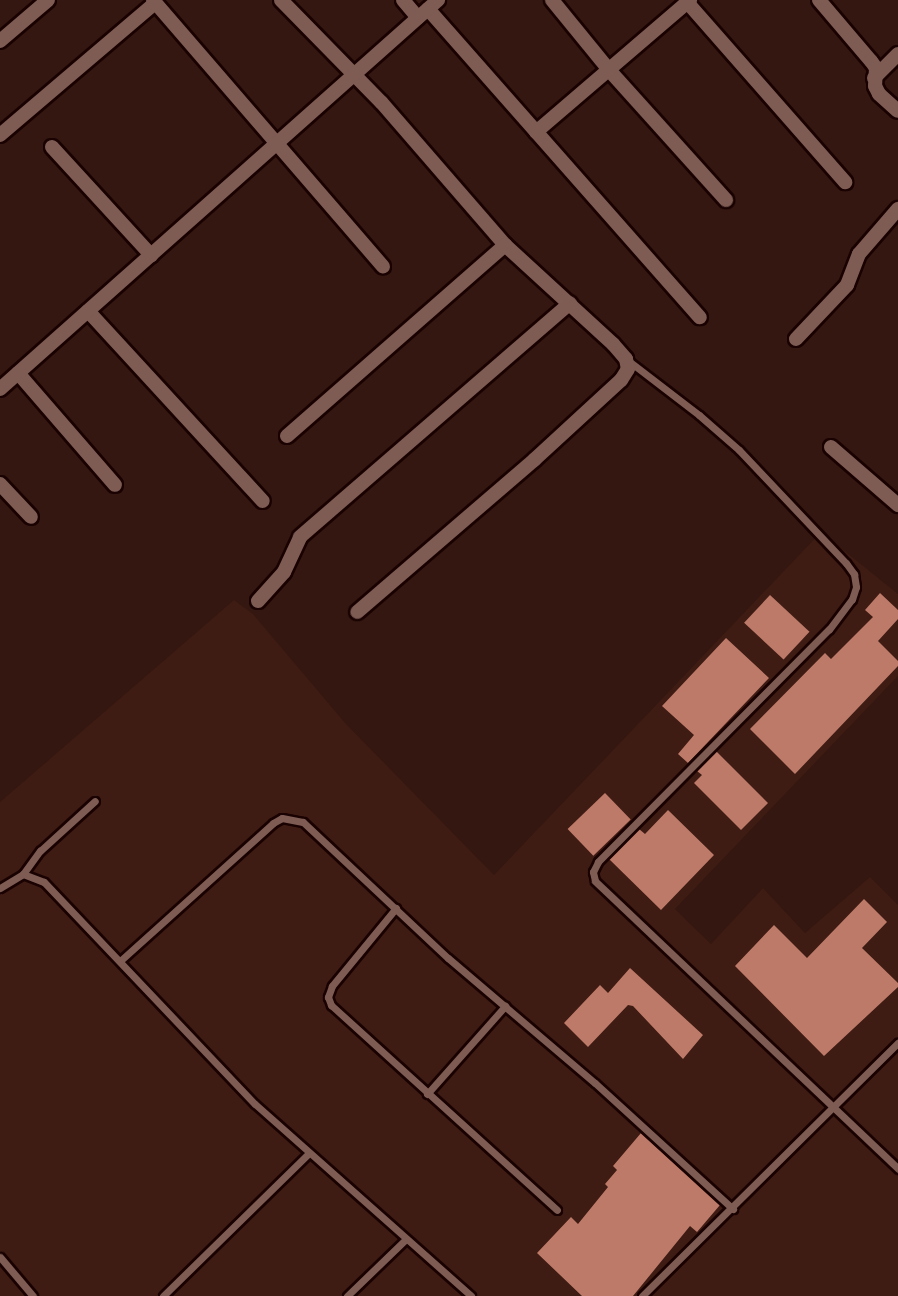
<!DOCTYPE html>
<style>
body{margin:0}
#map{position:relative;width:898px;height:1296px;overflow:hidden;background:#331710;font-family:Overpass,sans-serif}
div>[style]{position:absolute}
.built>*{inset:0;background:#3e1b13}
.building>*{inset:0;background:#be7a69;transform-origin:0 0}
.roads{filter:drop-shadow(2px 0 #190201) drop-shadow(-2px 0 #190201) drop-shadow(0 2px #190201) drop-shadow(0 -2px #190201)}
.lane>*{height:7px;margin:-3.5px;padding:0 3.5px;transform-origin:3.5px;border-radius:3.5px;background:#7e5c54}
.street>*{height:14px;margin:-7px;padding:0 7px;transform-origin:7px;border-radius:7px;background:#7e5c54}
span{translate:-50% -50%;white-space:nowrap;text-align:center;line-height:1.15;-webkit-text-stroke:7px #331710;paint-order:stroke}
</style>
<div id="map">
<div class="built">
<div style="clip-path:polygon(821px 532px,898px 594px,898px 676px,675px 909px,711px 944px,763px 888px,805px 933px,870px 877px,898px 905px,898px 1296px,0 1296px,0 802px,234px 600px,253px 614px,346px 724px,494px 875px)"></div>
</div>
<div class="building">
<div style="clip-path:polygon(880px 593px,898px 610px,898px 619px,878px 641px,898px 661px,898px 666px,795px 774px,750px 729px,825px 653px,831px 659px,873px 617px,865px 610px)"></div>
<div style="left:770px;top:595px;width:54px;height:38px;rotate:43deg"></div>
<div style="clip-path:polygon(726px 638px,769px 678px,688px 763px,678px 754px,694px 735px,662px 706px)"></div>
<div style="clip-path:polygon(716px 751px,768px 803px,741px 830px,694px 783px,702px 775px,697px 771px)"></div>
<div style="left:605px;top:793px;width:37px;height:52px;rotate:46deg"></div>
<div style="clip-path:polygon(668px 810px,714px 855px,661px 910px,609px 859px,639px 829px,645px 834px)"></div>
<div style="clip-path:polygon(864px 899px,887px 922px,862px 948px,898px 983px,898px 987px,824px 1056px,735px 966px,774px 925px,807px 958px)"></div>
<div style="clip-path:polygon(630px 968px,703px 1035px,683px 1059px,633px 1006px,628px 1005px,588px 1047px,564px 1023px,600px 985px,608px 993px)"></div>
<div style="clip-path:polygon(641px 1133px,720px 1205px,697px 1232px,690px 1226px,633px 1296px,582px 1296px,537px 1253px,571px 1217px,578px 1224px,608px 1187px,605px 1184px,617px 1170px,613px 1166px)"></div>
</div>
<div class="roads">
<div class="lane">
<div style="left:630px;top:362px;width:87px;rotate:37.5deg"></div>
<div style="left:699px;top:415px;width:53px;rotate:41.2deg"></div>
<div style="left:739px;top:450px;width:156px;rotate:46.6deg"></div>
<div style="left:846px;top:563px;width:14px;rotate:54deg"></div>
<div style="left:854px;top:574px;width:13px;rotate:81deg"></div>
<div style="left:856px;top:587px;width:13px;rotate:108deg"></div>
<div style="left:852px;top:599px;width:38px;rotate:127deg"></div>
<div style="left:829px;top:629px;width:328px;rotate:134.8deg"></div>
<div style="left:598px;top:862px;width:11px;rotate:117deg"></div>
<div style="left:593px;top:872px;width:9px;rotate:77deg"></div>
<div style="left:595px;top:881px;width:418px;rotate:43.5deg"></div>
<div style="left:23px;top:874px;width:29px;rotate:-54deg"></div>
<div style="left:40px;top:851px;width:74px;rotate:-42.3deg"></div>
<div style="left:0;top:888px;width:27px;rotate:-31deg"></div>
<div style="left:23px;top:874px;width:22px;rotate:21deg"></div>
<div style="left:44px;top:882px;width:306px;rotate:46.5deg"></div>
<div style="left:255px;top:1104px;width:289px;rotate:41.6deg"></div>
<div style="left:396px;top:908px;width:101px;rotate:129.4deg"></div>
<div style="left:332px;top:986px;width:12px;rotate:110deg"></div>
<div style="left:328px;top:997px;width:9px;rotate:69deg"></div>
<div style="left:331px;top:1005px;width:305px;rotate:42.2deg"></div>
<div style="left:120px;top:961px;width:206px;rotate:-42deg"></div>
<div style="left:273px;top:823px;width:10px;rotate:-29deg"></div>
<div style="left:282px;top:818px;width:21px;rotate:11deg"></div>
<div style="left:303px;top:822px;width:199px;rotate:43.2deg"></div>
<div style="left:448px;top:958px;width:193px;rotate:40.4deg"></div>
<div style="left:595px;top:1083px;width:187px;rotate:42.4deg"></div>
<div style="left:427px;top:1094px;width:118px;rotate:-48.4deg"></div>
<div style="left:0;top:1257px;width:51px;rotate:49.8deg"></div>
<div style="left:163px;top:1296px;width:204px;rotate:-44.4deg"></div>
<div style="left:347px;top:1296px;width:82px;rotate:-44deg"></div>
<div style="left:642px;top:1296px;width:360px;rotate:-44.7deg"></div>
</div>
<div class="street">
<div style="left:153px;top:0;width:352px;rotate:49.2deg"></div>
<div style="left:281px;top:0;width:144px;rotate:45.6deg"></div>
<div style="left:382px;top:103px;width:188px;rotate:49.1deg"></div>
<div style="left:505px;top:245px;width:147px;rotate:42.5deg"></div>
<div style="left:613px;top:344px;width:20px;rotate:49deg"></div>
<div style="left:626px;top:359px;width:10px;rotate:79deg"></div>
<div style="left:628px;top:369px;width:13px;rotate:122deg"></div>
<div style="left:621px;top:380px;width:118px;rotate:137.4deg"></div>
<div style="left:534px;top:460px;width:233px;rotate:139.3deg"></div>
<div style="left:403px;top:0;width:23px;rotate:50deg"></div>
<div style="left:552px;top:0;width:90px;rotate:50.8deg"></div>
<div style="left:609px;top:70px;width:175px;rotate:48deg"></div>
<div style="left:819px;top:0;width:80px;rotate:49.6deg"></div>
<div style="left:871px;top:61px;width:9px;rotate:54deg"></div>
<div style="left:876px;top:68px;width:18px;rotate:93deg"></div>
<div style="left:875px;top:86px;width:9px;rotate:63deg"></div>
<div style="left:879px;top:94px;width:25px;rotate:42deg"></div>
<div style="left:687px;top:2px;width:240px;rotate:48.7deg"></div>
<div style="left:428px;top:9px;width:411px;rotate:48.6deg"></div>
<div style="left:0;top:41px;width:63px;rotate:-40.5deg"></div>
<div style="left:874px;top:78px;width:34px;rotate:-45deg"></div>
<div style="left:536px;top:132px;width:203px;rotate:-40.6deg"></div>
<div style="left:0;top:135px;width:204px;rotate:-40.4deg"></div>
<div style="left:52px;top:147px;width:147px;rotate:47.5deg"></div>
<div style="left:88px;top:311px;width:258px;rotate:47.4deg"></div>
<div style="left:796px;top:339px;width:74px;rotate:-46.6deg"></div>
<div style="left:847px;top:285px;width:33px;rotate:-69deg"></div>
<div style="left:859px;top:254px;width:60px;rotate:-49.1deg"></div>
<div style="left:18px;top:373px;width:148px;rotate:49.1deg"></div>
<div style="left:0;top:389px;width:586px;rotate:-41.61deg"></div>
<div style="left:287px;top:436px;width:290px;rotate:-41.2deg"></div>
<div style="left:831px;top:447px;width:89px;rotate:40.9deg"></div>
<div style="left:0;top:484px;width:45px;rotate:46.8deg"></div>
<div style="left:258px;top:601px;width:39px;rotate:-48deg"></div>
<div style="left:284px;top:572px;width:38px;rotate:-65deg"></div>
<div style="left:300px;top:537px;width:357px;rotate:-40.9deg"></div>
</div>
</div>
</div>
